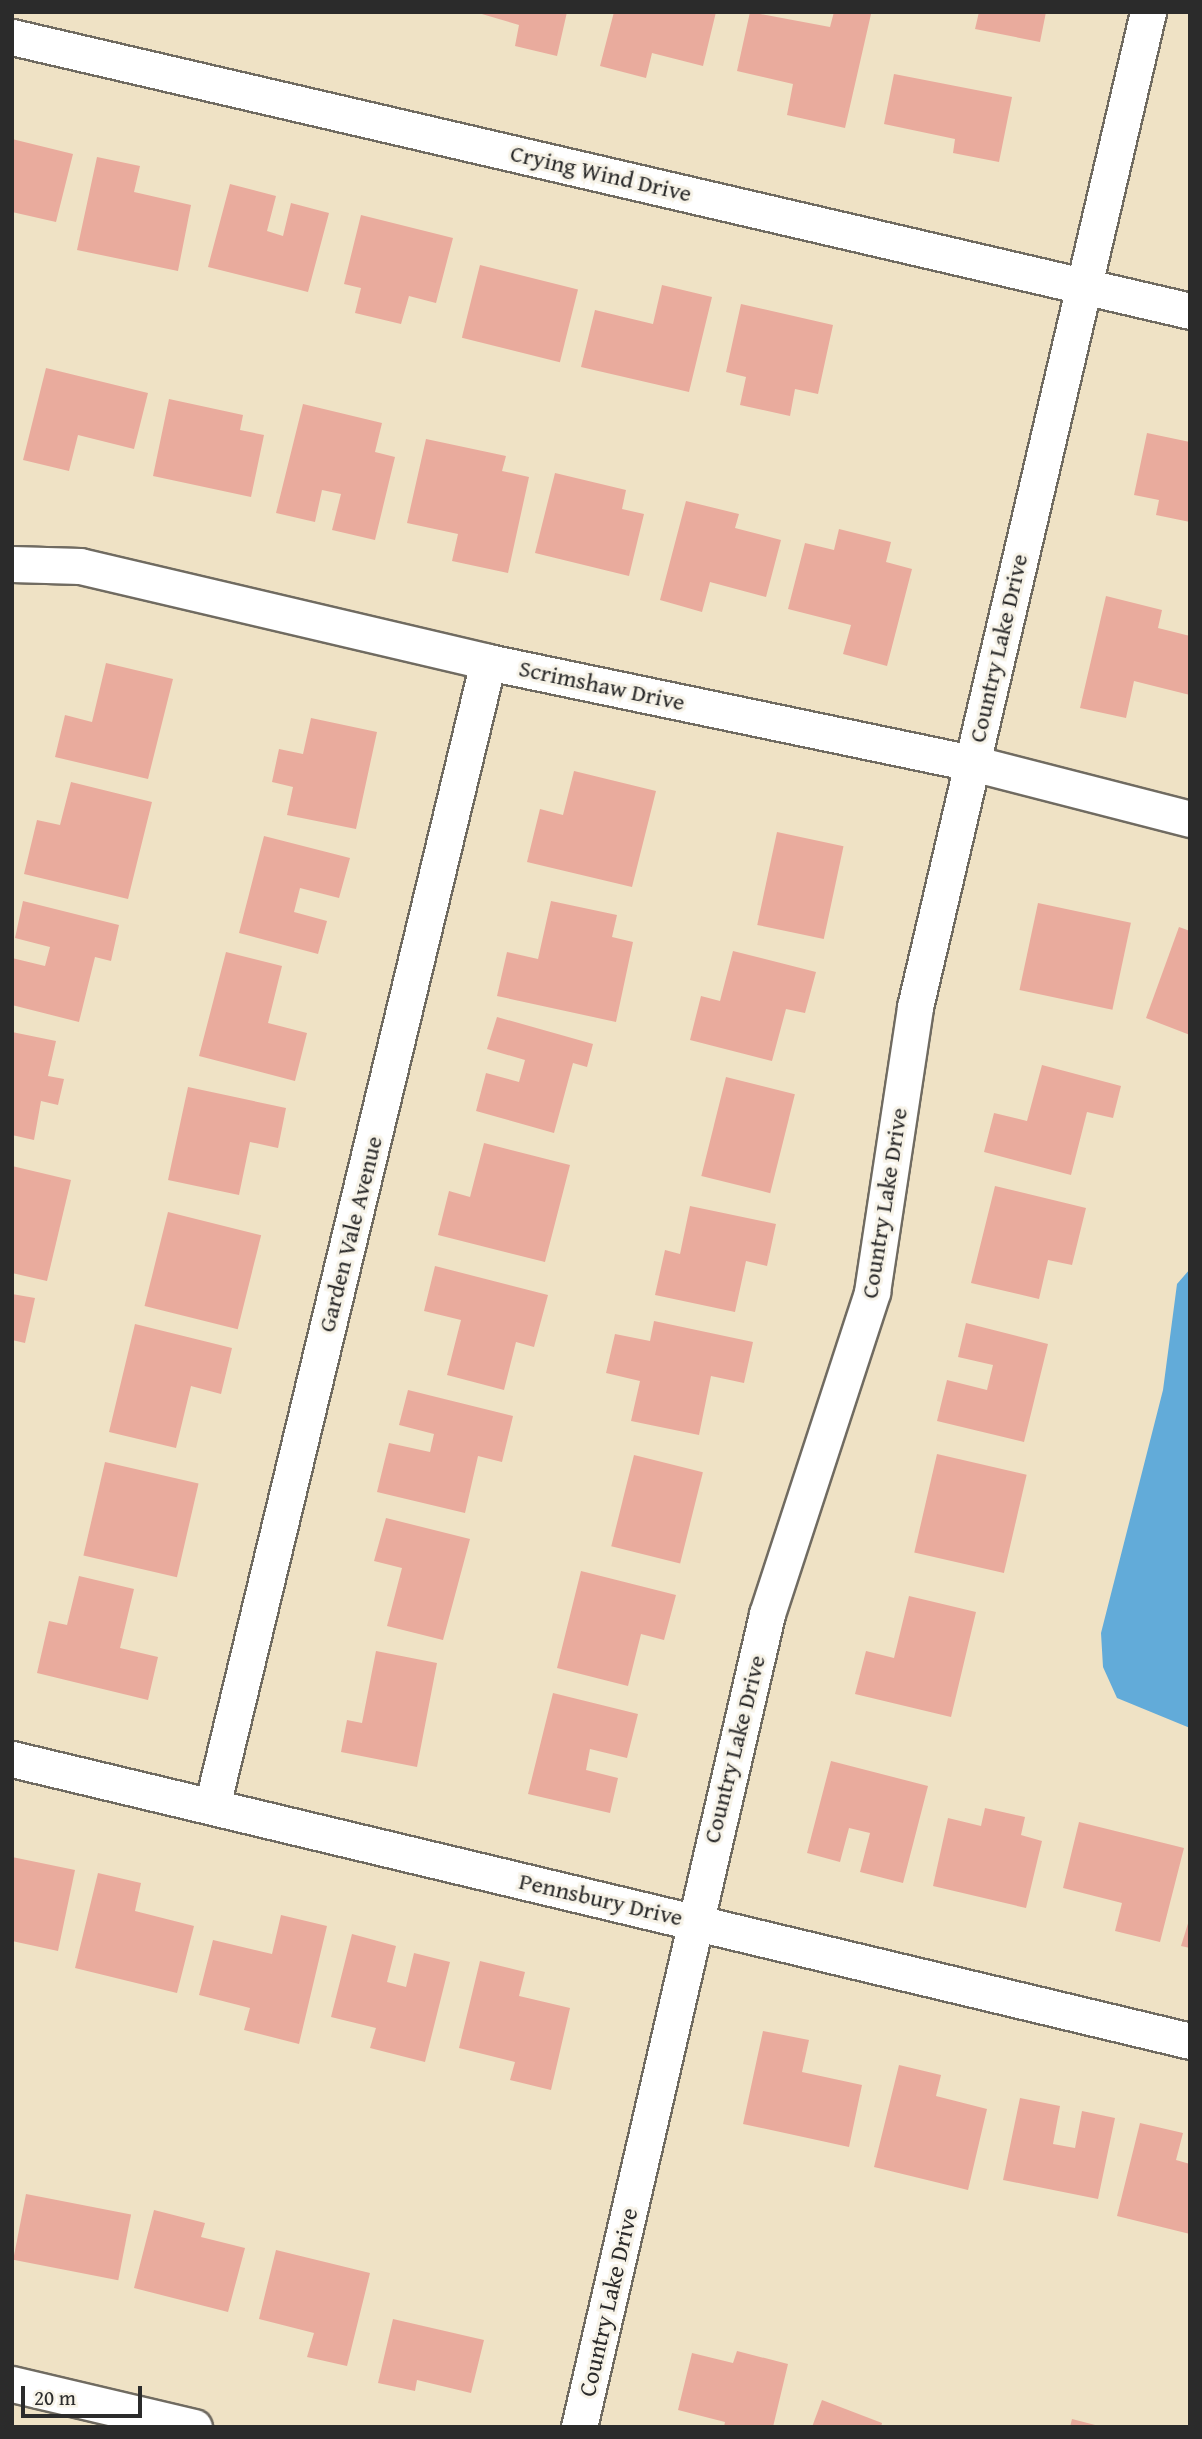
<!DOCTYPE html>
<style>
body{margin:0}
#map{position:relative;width:1202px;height:2439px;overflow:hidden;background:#efe2c5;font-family:"Gentium Book Plus",serif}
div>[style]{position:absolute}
.water>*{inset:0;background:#62abd9}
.building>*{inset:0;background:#e9ab9d;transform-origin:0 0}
.roads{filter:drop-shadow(2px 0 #706b61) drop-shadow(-2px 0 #706b61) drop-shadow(0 2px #706b61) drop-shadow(0 -2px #706b61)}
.minor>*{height:35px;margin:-17.5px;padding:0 17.5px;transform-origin:17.5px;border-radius:17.5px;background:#fff}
span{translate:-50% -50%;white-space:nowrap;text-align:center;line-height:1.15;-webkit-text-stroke:6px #f7f3e8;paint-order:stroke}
.street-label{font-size:24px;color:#2b2b2b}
.frame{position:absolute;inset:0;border:14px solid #2b2b2b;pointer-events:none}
.scale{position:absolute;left:21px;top:2386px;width:121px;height:32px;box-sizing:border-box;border:4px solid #2b2b2b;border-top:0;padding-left:9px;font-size:21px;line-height:24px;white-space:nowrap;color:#2b2b2b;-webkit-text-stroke:5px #f7f3e8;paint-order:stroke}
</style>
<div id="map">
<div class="water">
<div style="clip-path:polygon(1190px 1269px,1190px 1728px,1117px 1698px,1103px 1667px,1101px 1633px,1163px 1390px,1177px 1284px)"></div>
</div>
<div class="building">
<div style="clip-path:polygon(475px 12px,567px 12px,557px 56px,515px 46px,519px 25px)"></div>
<div style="clip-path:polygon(614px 12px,716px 12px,703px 66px,652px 53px,646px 78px,600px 66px)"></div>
<div style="clip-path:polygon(750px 12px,830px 27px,834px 12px,871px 14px,845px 128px,787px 115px,793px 84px,737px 71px)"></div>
<div style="clip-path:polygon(979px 12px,1046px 12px,1040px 42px,975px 29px)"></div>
<div style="clip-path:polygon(894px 74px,1012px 97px,999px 162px,953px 153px,955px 139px,884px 124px)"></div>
<div style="clip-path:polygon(12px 139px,73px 154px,56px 222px,12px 212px)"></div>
<div style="clip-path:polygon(97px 157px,140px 166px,134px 192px,191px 205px,178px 271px,77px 250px)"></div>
<div style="clip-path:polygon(230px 184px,276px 196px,267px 231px,283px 236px,291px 203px,329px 213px,308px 292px,208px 267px)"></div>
<div style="clip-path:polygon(361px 215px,453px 238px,436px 303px,409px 296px,401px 324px,355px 313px,361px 288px,344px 284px)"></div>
<div style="left:480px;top:265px;width:101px;height:75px;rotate:14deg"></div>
<div style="clip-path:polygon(662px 285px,712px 297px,689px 392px,581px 367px,595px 310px,653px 324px)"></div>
<div style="clip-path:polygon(741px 304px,833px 325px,818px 394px,795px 389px,790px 416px,740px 405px,746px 377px,726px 372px)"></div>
<div style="clip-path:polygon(46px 368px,148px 393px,134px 449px,78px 435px,69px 471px,23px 460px)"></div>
<div style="clip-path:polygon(169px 399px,243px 415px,240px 430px,264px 435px,251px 497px,153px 476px)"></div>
<div style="clip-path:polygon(303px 404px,382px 423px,375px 452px,395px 457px,375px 540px,332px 530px,341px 494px,322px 490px,315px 522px,276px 513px)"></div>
<div style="clip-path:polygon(1147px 433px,1190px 442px,1190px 522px,1156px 515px,1159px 500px,1134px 495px)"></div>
<div style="clip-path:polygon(426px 439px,506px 456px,502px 471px,529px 477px,508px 573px,452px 561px,458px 534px,407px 523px)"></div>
<div style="clip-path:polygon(555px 473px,626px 490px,622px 509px,644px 514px,629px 576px,535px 553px)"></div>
<div style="clip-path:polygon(686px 501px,739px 514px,735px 528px,781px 540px,766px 597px,710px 582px,702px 612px,660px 600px)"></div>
<div style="clip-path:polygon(839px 529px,891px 542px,886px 562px,912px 569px,887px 666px,843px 654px,851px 625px,788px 609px,805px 543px,834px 550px)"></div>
<div style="clip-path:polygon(1106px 596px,1162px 610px,1158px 628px,1190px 636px,1190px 695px,1134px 681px,1126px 718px,1080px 708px)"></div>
<div style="clip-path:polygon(106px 663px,173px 679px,148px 779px,55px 757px,65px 715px,92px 722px)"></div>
<div style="clip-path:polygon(311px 718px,377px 732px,356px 829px,287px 815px,293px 787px,272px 782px,279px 749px,303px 754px)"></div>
<div style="clip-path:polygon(574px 771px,656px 791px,632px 887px,527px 862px,540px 809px,563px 815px)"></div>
<div style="clip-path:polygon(71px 782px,152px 802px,128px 899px,24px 874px,37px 820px,60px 825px)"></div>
<div style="left:777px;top:832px;width:68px;height:95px;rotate:12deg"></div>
<div style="clip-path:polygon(264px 836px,350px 858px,339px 898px,300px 888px,294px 912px,327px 921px,318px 954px,239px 933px)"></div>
<div style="clip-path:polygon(23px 901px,119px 925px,111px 961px,95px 957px,79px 1022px,12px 1005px,12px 958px,45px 966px,50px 947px,15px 938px)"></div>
<div style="clip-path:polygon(551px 901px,617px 915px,612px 937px,633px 942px,616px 1022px,497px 996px,507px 952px,538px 959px)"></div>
<div style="left:1038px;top:903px;width:95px;height:89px;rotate:12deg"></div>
<div style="clip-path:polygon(1179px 927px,1190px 931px,1190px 1035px,1146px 1018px)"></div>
<div style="clip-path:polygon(733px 951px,816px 972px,805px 1013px,786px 1009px,772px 1061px,690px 1040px,701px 996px,720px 1001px)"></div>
<div style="clip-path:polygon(226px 952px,282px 966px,268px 1023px,307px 1033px,295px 1081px,199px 1056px)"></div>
<div style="clip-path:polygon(497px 1017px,593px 1044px,587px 1067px,573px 1063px,554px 1133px,476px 1111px,486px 1073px,519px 1082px,525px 1060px,487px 1049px)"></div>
<div style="clip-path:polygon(12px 1032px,56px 1041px,48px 1076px,64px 1079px,58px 1105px,41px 1101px,34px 1140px,12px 1135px)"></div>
<div style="clip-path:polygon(1042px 1065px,1121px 1086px,1113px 1118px,1087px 1112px,1071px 1175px,984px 1152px,994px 1113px,1027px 1121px)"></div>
<div style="left:726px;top:1077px;width:71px;height:102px;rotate:14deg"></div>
<div style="clip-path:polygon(188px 1087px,286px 1108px,278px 1148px,250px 1142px,239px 1195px,168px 1180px)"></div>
<div style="clip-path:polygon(484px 1143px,570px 1165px,545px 1262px,438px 1235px,449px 1191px,470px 1197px)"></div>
<div style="clip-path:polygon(12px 1166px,71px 1180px,47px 1281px,12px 1273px)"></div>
<div style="clip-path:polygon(995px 1186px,1086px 1208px,1072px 1265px,1048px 1260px,1039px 1299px,971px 1283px)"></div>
<div style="clip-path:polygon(690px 1206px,776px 1224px,767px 1266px,746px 1261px,735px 1312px,655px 1295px,665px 1250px,680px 1254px)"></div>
<div style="left:168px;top:1212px;width:96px;height:97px;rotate:14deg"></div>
<div style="clip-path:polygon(435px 1266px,548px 1295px,534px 1347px,516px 1342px,504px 1390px,447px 1375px,461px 1320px,424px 1311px)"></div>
<div style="clip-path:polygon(12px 1294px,35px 1298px,25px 1343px,12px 1340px)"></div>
<div style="clip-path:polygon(654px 1321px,753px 1342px,744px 1383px,711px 1376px,699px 1435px,631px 1421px,640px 1381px,606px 1373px,615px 1334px,650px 1341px)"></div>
<div style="clip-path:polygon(966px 1323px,1048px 1344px,1024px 1442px,937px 1421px,947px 1380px,987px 1390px,993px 1365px,958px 1357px)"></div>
<div style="clip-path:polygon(135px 1324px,232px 1348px,221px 1394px,191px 1386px,176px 1448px,109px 1432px)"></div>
<div style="clip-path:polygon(408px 1390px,513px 1416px,502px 1462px,478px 1456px,465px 1513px,377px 1492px,389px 1443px,430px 1452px,434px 1434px,399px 1425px)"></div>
<div style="left:937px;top:1454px;width:92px;height:101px;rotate:13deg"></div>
<div style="left:634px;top:1455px;width:71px;height:94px;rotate:14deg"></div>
<div style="left:105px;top:1462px;width:96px;height:96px;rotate:13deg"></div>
<div style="clip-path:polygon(386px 1518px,470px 1539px,443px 1640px,387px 1626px,402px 1568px,374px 1561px)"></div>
<div style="clip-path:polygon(581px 1571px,676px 1595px,664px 1640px,641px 1634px,628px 1686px,557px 1668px)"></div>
<div style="clip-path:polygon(79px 1576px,134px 1589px,120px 1648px,158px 1657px,148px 1700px,37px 1673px,49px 1621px,67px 1625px)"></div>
<div style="clip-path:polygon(909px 1596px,976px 1612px,951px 1717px,855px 1694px,866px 1651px,894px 1658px)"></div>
<div style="clip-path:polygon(376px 1651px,437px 1663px,417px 1767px,341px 1752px,347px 1720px,362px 1723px)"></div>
<div style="clip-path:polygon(553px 1693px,638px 1714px,627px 1758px,590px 1749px,586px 1770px,618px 1778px,610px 1813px,528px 1794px)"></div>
<div style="clip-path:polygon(831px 1761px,928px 1786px,903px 1883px,860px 1872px,870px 1833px,849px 1828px,840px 1862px,807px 1853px)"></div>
<div style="clip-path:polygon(985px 1808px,1025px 1817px,1021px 1835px,1042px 1841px,1026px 1908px,933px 1886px,948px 1818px,981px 1826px)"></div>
<div style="clip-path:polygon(1079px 1822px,1184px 1848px,1160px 1942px,1115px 1931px,1122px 1903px,1063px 1888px)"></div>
<div style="clip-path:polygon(12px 1857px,75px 1870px,58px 1951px,12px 1941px)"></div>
<div style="clip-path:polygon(98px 1873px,141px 1883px,135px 1911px,194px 1926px,177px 1993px,75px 1968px)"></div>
<div style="clip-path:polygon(281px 1915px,327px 1926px,299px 2044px,244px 2030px,250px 2008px,199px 1995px,213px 1940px,272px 1954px)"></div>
<div style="clip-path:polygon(1190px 1917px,1190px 1948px,1181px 1946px)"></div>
<div style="clip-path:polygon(352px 1934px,396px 1946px,387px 1982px,406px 1987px,414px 1953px,450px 1962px,425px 2062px,370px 2048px,376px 2028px,331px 2017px)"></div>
<div style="clip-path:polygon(480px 1961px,525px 1972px,519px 1996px,570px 2008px,551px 2090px,510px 2080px,515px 2062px,459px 2048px)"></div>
<div style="clip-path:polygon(763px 2031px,809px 2040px,802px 2072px,862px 2085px,849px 2147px,743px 2124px)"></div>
<div style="clip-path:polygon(899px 2065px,941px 2075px,936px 2096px,987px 2109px,968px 2190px,874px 2167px)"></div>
<div style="clip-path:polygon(1020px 2098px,1060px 2106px,1053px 2144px,1075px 2148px,1082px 2111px,1115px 2118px,1098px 2199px,1003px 2180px)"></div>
<div style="clip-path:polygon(1140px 2123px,1183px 2133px,1176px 2160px,1190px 2164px,1190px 2234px,1117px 2216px)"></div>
<div style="left:26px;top:2194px;width:107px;height:67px;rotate:11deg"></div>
<div style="clip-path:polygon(154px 2210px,205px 2223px,201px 2237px,245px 2248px,228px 2312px,134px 2288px)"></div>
<div style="clip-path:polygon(276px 2250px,370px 2273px,347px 2366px,307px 2357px,314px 2333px,259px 2319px)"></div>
<div style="clip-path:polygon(393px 2319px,484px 2340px,471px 2393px,417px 2380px,415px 2391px,378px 2383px)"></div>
<div style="clip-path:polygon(737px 2351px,788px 2364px,773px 2427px,724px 2427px,725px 2422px,678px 2410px,692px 2353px,733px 2363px)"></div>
<div style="clip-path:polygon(822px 2400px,882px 2423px,881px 2427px,812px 2427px)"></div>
<div style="clip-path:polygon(1072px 2419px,1099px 2426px,1099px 2427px,1070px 2427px)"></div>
</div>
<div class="roads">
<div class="minor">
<div style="left:12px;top:37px;width:1209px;rotate:13.09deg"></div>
<div style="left:12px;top:564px;width:68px;rotate:1.7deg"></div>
<div style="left:80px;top:566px;width:419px;rotate:13.2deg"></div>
<div style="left:488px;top:662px;width:494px;rotate:11.8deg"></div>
<div style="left:972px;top:763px;width:225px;rotate:14.4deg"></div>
<div style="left:12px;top:1759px;width:1211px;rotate:13.46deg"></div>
<div style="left:212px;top:1806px;width:1177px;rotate:-76.44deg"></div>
<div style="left:12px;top:2384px;width:187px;rotate:13.3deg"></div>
<div style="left:579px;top:2427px;width:834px;rotate:-76.98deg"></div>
<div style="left:767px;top:1614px;width:339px;rotate:-71.9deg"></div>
<div style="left:872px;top:1292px;width:288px;rotate:-81.4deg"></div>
<div style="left:915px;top:1007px;width:1022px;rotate:-76.82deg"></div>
</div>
</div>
<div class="street-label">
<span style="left:601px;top:173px;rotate:13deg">Crying Wind Drive</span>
<span style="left:998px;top:648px;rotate:-77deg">Country Lake Drive</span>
<span style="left:602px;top:685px;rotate:12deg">Scrimshaw Drive</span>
<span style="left:884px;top:1203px;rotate:-81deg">Country Lake Drive</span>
<span style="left:350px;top:1234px;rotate:-76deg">Garden Vale Avenue</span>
<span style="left:734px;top:1749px;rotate:-76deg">Country Lake Drive</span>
<span style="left:601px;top:1899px;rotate:13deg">Pennsbury Drive</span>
<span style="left:608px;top:2302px;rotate:-77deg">Country Lake Drive</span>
</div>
<div class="frame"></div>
<div class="scale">20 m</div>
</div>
